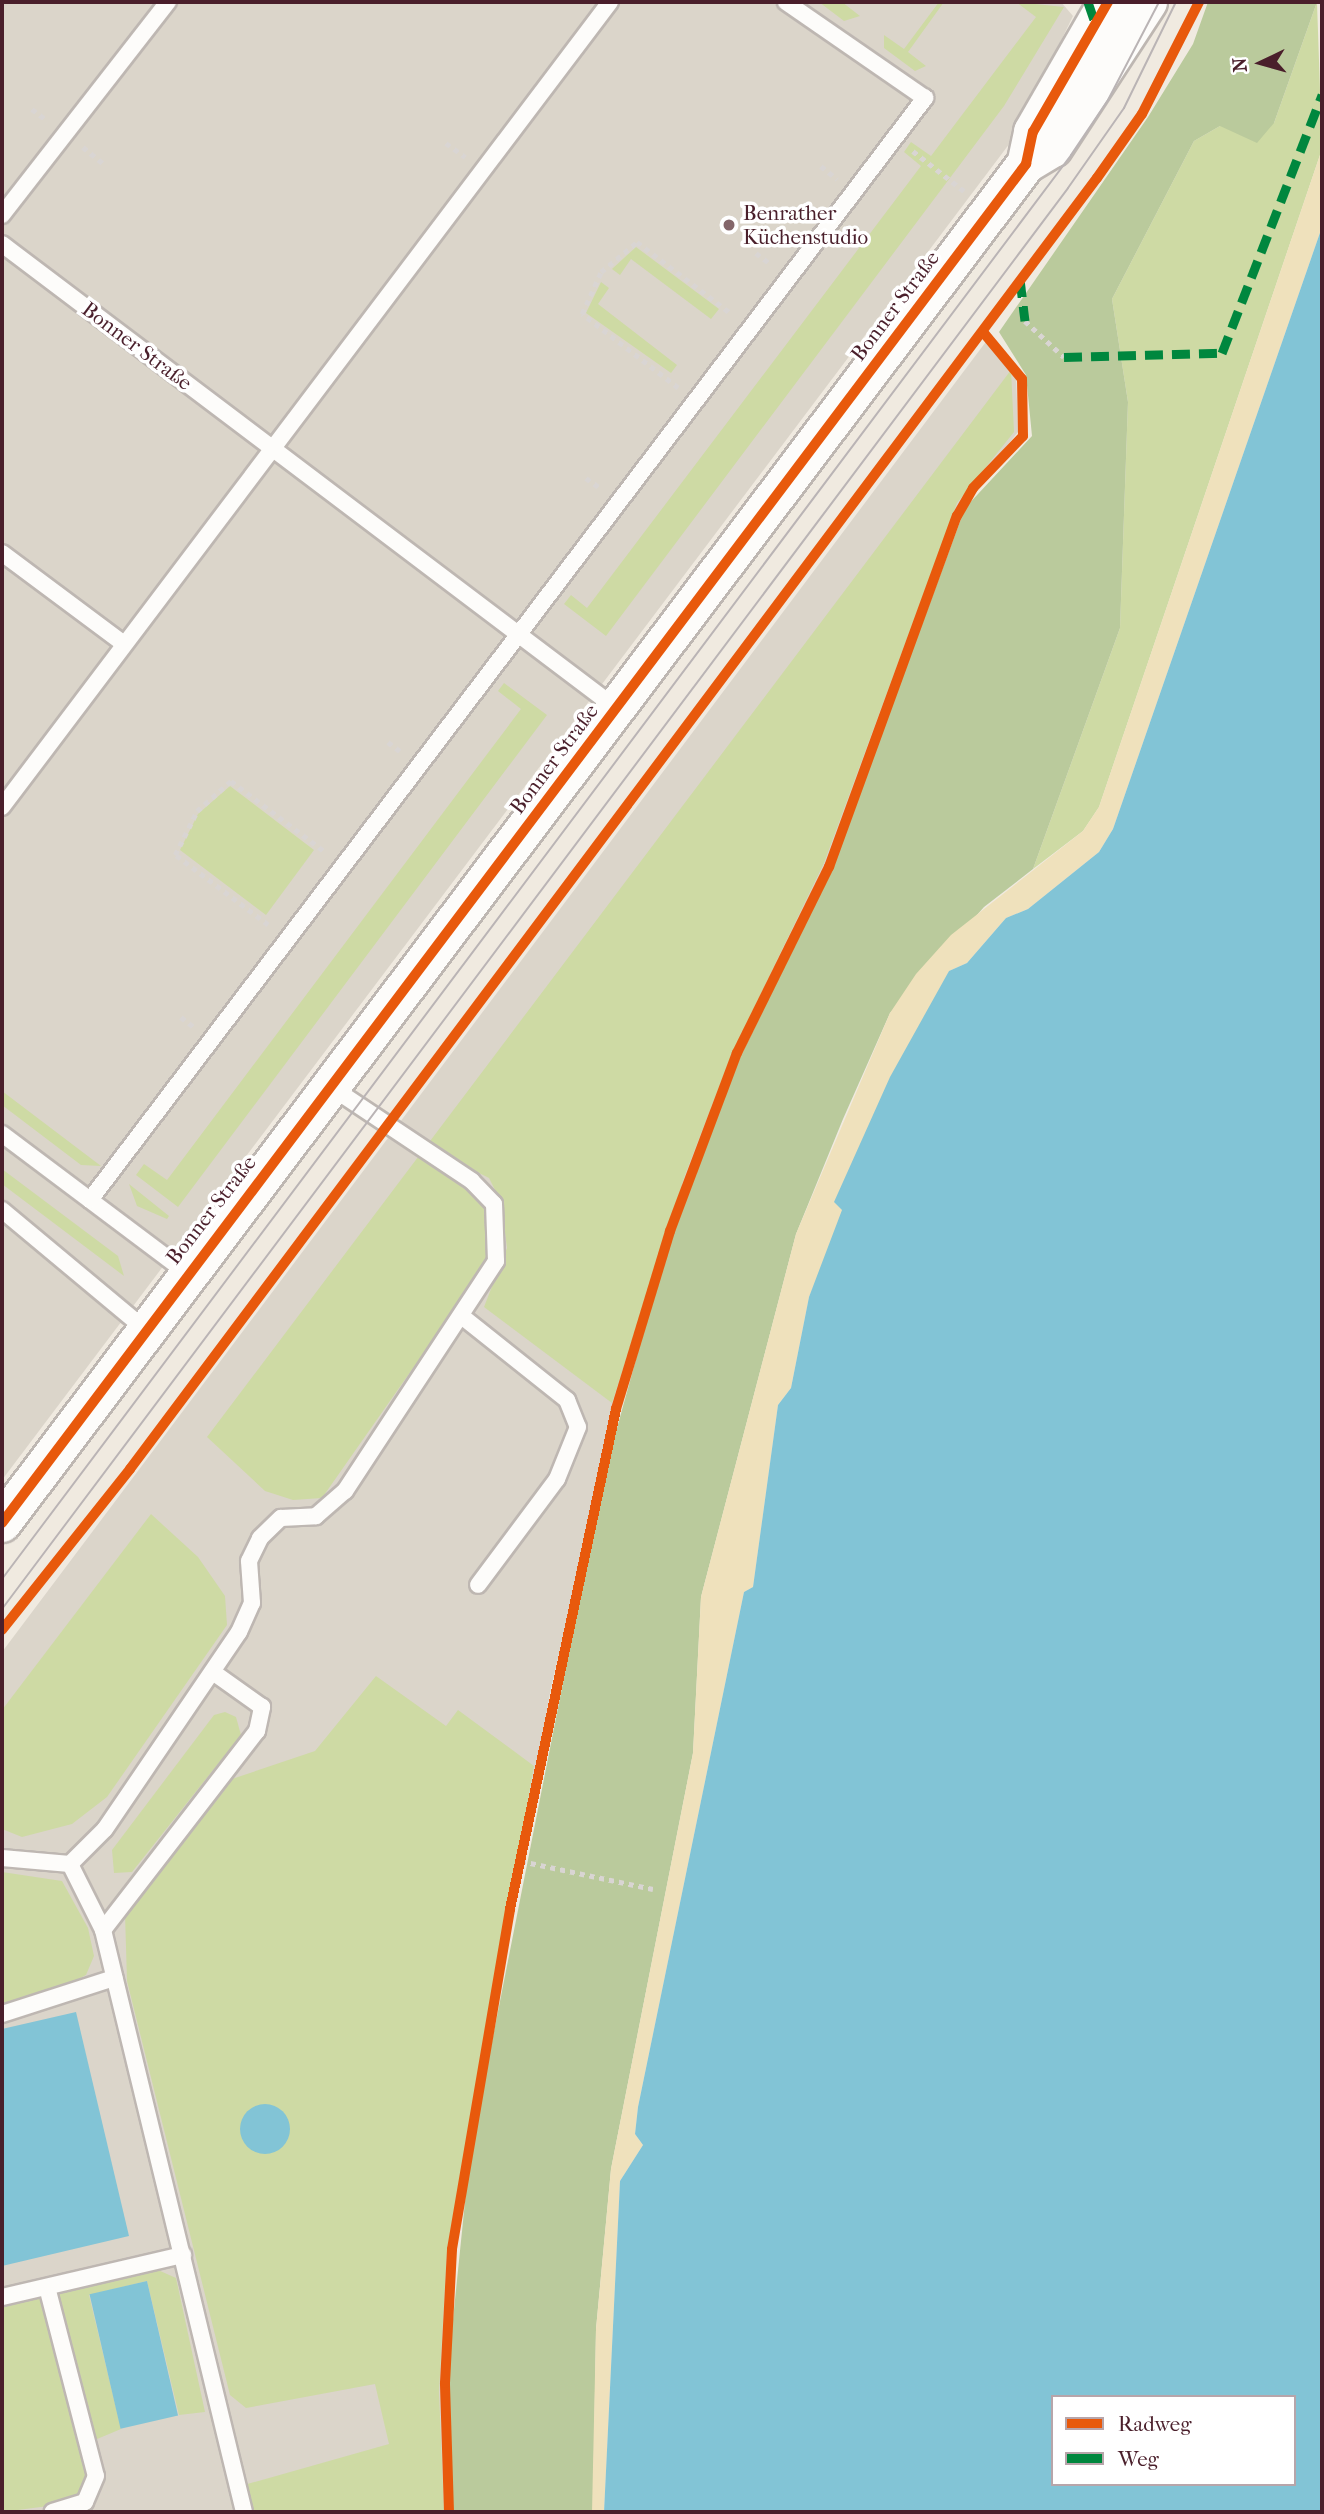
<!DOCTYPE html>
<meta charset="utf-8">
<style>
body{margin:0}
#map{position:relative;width:1324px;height:2514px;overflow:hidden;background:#f0eae0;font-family:"IM FELL French Canon",serif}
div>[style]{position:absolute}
.industrial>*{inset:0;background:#dbd5ca}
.green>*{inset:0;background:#cedaa4}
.forest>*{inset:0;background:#baca9c}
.sand>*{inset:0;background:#efe1bc}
.water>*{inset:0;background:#82c4d6;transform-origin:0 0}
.round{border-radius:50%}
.path>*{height:4.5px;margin-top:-2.25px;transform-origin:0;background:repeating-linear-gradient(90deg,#d9d5d3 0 5px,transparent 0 10px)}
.roads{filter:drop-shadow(2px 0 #beb7b2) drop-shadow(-2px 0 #beb7b2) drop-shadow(0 2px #beb7b2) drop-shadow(0 -2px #beb7b2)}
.lane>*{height:16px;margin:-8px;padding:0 8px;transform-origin:8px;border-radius:8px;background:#fdfcfa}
.secondary>*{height:38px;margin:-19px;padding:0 19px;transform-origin:19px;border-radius:19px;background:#fdfcfa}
.tram>*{height:2px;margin:-1px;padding:0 1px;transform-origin:1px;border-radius:1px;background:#bab4b5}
.quiet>*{height:9px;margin-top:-4.5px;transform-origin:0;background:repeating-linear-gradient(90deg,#00873e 0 18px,transparent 0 27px)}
.cycleway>*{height:10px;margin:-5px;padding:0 5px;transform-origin:5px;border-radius:5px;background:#e8590c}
.dots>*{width:19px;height:19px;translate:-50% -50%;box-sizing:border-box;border:4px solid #fff;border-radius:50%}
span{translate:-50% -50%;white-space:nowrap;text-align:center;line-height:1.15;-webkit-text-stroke:7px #fff;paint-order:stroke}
.poi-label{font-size:21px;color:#4a1f2b}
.left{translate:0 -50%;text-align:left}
.street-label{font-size:21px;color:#4a1f2b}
.frame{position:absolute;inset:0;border:4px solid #4a1f2b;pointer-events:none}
.legend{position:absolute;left:1051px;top:2395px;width:245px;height:91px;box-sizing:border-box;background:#fff;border:2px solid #b7a5aa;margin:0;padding:9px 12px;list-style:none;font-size:21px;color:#4a1f2b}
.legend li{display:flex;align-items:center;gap:14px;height:35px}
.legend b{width:35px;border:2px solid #b7a5aa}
.north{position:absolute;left:1226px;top:28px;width:70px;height:70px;-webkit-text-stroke:5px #fff;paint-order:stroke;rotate:265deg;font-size:19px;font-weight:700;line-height:28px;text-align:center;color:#4a1f2b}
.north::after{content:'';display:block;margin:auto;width:24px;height:32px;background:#4a1f2b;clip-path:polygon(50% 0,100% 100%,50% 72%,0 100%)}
</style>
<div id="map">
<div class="industrial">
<div style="clip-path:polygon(2px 2px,1061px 2px,1073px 16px,1013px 139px,2px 1480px)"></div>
<div style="clip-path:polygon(988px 339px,1016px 371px,1018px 432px,958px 507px,826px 866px,733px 1056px,667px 1233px,617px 1402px,551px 1688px,449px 2253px,442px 2382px,446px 2512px,2px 2512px,2px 1652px)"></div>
</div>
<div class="green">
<div style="clip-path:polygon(819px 2px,842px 2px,860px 16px,844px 21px)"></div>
<div style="clip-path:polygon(939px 2px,944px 2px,908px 52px,926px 66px,915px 71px,884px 48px,884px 35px,904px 49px)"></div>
<div style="clip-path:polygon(1016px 2px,1064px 7px,1004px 106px,606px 636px,564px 604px,571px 595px,587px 608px,921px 166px,904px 152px,911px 142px,931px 156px,1036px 17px)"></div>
<div style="clip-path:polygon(1317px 2px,1322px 149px,1099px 807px,1083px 831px,1033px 869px,1120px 628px,1128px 402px,1112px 299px,1194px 141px,1220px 126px,1274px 123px)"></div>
<div style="clip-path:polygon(636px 247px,719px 309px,711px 319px,631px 259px,620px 275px,612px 269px)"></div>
<div style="clip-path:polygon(601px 282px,609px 288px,598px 304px,677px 365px,671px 373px,586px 313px)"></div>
<div style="clip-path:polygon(1011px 370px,1014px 432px,957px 503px,824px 863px,732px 1053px,685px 1175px,612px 1403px,484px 1307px,507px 1248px,501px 1202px,489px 1178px,451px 1159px,441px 1172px,484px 1202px,492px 1232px,488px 1261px,322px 1498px,293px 1500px,265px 1491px,207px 1437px)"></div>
<div style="clip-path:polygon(504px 683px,547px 715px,178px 1207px,136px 1175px,144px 1164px,167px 1180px,521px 709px,498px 691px)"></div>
<div style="clip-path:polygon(230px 786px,314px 850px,266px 915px,180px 850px,198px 814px)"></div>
<div style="clip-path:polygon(2px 1091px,101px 1166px,81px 1165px,2px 1105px)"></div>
<div style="clip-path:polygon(2px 1169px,118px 1256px,124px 1276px,2px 1184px)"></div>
<div style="clip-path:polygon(129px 1184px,169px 1216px,167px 1219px,137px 1206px)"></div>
<div style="clip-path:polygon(151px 1514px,198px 1557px,225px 1596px,227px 1625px,107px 1797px,72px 1824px,22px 1837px,2px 1829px,2px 1710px)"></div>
<div style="clip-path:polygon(376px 1676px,446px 1726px,458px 1710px,534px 1766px,447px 2250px,439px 2392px,444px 2512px,250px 2512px,244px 2485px,389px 2444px,375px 2384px,246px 2408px,230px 2395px,127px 1981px,125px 1914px,223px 1782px,315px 1751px)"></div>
<div style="clip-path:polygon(225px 1712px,236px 1717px,241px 1735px,132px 1872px,114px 1873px,112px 1850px,214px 1715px)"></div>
<div style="clip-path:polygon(2px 1872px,62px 1881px,88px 1928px,94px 1956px,86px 1975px,34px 2002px,2px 2009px)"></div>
<div style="clip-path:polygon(158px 2270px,176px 2278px,205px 2412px,179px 2415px,147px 2281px,89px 2295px,121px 2429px,90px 2442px,55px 2295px)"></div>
<div style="clip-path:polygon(44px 2296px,89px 2474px,72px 2503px,2px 2512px,2px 2306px)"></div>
</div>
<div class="forest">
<div style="clip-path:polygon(1208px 2px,1317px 2px,1274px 123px,1257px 143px,1220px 126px,1194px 141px,1112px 299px,1128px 402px,1120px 628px,1033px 869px,984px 907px,890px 1013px,843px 1119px,796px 1234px,701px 1597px,693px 1753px,611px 2169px,596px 2329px,593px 2512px,451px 2512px,447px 2378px,470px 2153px,604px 1475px,671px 1233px,738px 1062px,832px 868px,965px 508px,1032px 436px,1026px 375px,999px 332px,1148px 117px,1193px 44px)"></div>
</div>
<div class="sand">
<div style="clip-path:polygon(1322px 149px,1322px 227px,1113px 829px,1099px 852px,1028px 909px,1006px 918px,967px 963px,949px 971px,809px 1297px,791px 1388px,778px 1405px,753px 1587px,744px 1592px,638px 2107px,635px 2134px,643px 2145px,620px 2181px,604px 2512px,592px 2512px,596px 2329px,611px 2169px,693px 1753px,701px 1597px,796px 1234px,890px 1013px,916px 974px,951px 935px,1083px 831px,1099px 807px)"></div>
</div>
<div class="water">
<div style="clip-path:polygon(evenodd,1322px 227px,1322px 2512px,604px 2512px,620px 2181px,643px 2145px,635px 2134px,638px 2107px,744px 1592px,753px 1587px,778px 1405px,791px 1388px,809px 1297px,842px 1210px,834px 1202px,890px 1077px,949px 971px,967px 963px,1006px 918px,1028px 909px,1099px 852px,1113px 829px,1322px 227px,1053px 2397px,1294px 2397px,1294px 2484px,1053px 2484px,1053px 2397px)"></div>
<div style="clip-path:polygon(76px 2012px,129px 2236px,2px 2266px,2px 2029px)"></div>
<div class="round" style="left:240px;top:2104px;width:50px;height:50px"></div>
<div style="left:147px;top:2281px;width:138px;height:59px;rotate:77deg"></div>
</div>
<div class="path">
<div style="left:32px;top:109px;width:20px;rotate:37deg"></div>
<div style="left:446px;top:143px;width:24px;rotate:36deg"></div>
<div style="left:83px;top:147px;width:27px;rotate:39deg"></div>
<div style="left:913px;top:151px;width:65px;rotate:38.1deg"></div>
<div style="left:821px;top:166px;width:21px;rotate:39deg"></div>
<div style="left:756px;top:253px;width:20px;rotate:37deg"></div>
<div style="left:1025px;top:321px;width:53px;rotate:42.7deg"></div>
<div style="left:678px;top:388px;width:121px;rotate:-142.4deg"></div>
<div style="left:582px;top:314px;width:46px;rotate:-65.7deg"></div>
<div style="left:601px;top:272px;width:47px;rotate:-39.8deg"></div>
<div style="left:637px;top:242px;width:119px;rotate:37.2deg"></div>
<div style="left:586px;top:478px;width:16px;rotate:35deg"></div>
<div style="left:388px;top:742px;width:15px;rotate:37deg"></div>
<div style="left:268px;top:925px;width:116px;rotate:-143deg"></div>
<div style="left:175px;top:855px;width:49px;rotate:-63.4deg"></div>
<div style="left:197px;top:811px;width:45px;rotate:-41.4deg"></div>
<div style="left:231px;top:781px;width:116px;rotate:37deg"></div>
<div style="left:181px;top:1017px;width:16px;rotate:38deg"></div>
<div style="left:521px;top:1861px;width:135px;rotate:12deg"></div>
</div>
<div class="roads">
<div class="lane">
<div style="left:2px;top:215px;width:270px;rotate:-52.1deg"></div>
<div style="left:2px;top:244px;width:770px;rotate:37.08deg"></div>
<div style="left:2px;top:553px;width:152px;rotate:36.7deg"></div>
<div style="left:2px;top:807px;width:1009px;rotate:-52.94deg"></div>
<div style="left:2px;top:1134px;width:231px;rotate:36.9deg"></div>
<div style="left:90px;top:1200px;width:1383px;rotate:-52.85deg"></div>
<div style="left:925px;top:98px;width:169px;rotate:-145.4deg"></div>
<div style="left:2px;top:1210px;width:187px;rotate:39.8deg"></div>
<div style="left:464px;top:1318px;width:132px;rotate:38.5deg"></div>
<div style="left:567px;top:1400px;width:29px;rotate:68deg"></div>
<div style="left:578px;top:1427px;width:56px;rotate:112deg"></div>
<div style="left:557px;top:1479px;width:132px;rotate:126.7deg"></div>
<div style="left:2px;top:1858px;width:68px;rotate:5deg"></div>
<div style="left:70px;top:1864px;width:49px;rotate:-45deg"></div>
<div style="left:105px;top:1829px;width:238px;rotate:-55.8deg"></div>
<div style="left:239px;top:1632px;width:32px;rotate:-66deg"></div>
<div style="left:252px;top:1603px;width:42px;rotate:-94.1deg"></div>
<div style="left:249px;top:1561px;width:25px;rotate:-64deg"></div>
<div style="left:260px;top:1538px;width:29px;rotate:-44deg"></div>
<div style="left:281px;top:1518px;width:35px;rotate:-3deg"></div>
<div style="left:316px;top:1516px;width:38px;rotate:-41deg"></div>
<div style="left:345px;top:1491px;width:275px;rotate:-56.7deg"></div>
<div style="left:496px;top:1261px;width:57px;rotate:-92deg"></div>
<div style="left:494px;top:1204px;width:32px;rotate:-134deg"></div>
<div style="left:472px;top:1181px;width:169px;rotate:-146.3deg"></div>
<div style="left:70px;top:1864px;width:74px;rotate:63.4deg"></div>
<div style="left:103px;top:1930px;width:599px;rotate:76.38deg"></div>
<div style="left:103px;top:1930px;width:252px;rotate:-52.3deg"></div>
<div style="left:257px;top:1731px;width:25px;rotate:-78deg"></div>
<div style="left:262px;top:1707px;width:60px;rotate:-144.5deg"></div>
<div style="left:2px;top:2014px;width:118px;rotate:-17.8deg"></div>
<div style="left:47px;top:2287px;width:195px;rotate:75.5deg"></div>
<div style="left:96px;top:2476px;width:28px;rotate:113deg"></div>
<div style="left:85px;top:2502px;width:34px;rotate:163deg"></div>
<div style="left:2px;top:2297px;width:186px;rotate:-13.1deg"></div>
</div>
<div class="secondary">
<div style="left:1027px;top:161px;width:30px;rotate:-78deg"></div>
<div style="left:1033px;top:132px;width:150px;rotate:-60deg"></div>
<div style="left:2px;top:1523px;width:1702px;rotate:-53deg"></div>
<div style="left:1026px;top:164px;width:31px;rotate:-31deg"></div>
<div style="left:1053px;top:148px;width:174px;rotate:-56.9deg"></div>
</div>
</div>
<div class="tram">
<div style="left:2px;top:1579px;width:1781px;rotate:-53.1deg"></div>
<div style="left:1071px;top:155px;width:66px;rotate:-56.1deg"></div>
<div style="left:1108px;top:100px;width:110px;rotate:-62.5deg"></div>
<div style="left:2px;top:1609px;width:1776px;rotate:-53.12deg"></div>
<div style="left:1068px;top:188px;width:98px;rotate:-55deg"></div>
<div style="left:1124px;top:108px;width:118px;rotate:-63.9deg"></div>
</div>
<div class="quiet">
<div style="left:1088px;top:2px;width:24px;rotate:71deg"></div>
<div style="left:1020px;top:279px;width:42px;rotate:83.2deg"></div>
<div style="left:1064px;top:357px;width:158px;rotate:-1.5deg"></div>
<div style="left:1222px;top:353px;width:277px;rotate:-68.8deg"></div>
</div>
<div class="cycleway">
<div style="left:2px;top:1523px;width:1702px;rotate:-53deg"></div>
<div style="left:1026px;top:164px;width:33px;rotate:-78deg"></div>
<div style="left:1033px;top:132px;width:150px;rotate:-60deg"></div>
<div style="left:2px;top:1630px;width:206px;rotate:-51.5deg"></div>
<div style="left:130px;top:1469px;width:1613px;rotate:-53.17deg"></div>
<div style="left:1097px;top:178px;width:78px;rotate:-54.9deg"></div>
<div style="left:1142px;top:114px;width:126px;rotate:-63deg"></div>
<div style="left:449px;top:2512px;width:129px;rotate:-91.8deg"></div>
<div style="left:445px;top:2383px;width:134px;rotate:-87deg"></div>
<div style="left:452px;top:2249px;width:345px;rotate:-80.3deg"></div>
<div style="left:510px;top:1909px;width:511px;rotate:-78.03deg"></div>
<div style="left:616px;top:1409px;width:186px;rotate:-73.1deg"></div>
<div style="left:670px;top:1231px;width:190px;rotate:-69.4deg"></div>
<div style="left:737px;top:1053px;width:208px;rotate:-63.7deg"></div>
<div style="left:829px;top:867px;width:374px;rotate:-70deg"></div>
<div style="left:957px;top:516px;width:32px;rotate:-60deg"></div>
<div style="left:973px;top:488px;width:72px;rotate:-46.1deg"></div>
<div style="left:1023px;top:436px;width:57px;rotate:-91deg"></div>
<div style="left:1022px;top:379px;width:61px;rotate:-129.7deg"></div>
</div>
<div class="dots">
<div style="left:729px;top:225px;background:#84666a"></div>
</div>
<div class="poi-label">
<span class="left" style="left:743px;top:225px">Benrather<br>Küchenstudio</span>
</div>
<div class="street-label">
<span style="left:895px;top:306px;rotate:-53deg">Bonner Straße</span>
<span style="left:137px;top:346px;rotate:37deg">Bonner Straße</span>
<span style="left:554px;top:759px;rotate:-53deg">Bonner Straße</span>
<span style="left:211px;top:1210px;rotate:-52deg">Bonner Straße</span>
</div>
<div class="frame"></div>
<ul class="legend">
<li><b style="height:9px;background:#e8590c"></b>Radweg</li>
<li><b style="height:9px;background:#00873e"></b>Weg</li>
</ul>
<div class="north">N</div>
</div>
